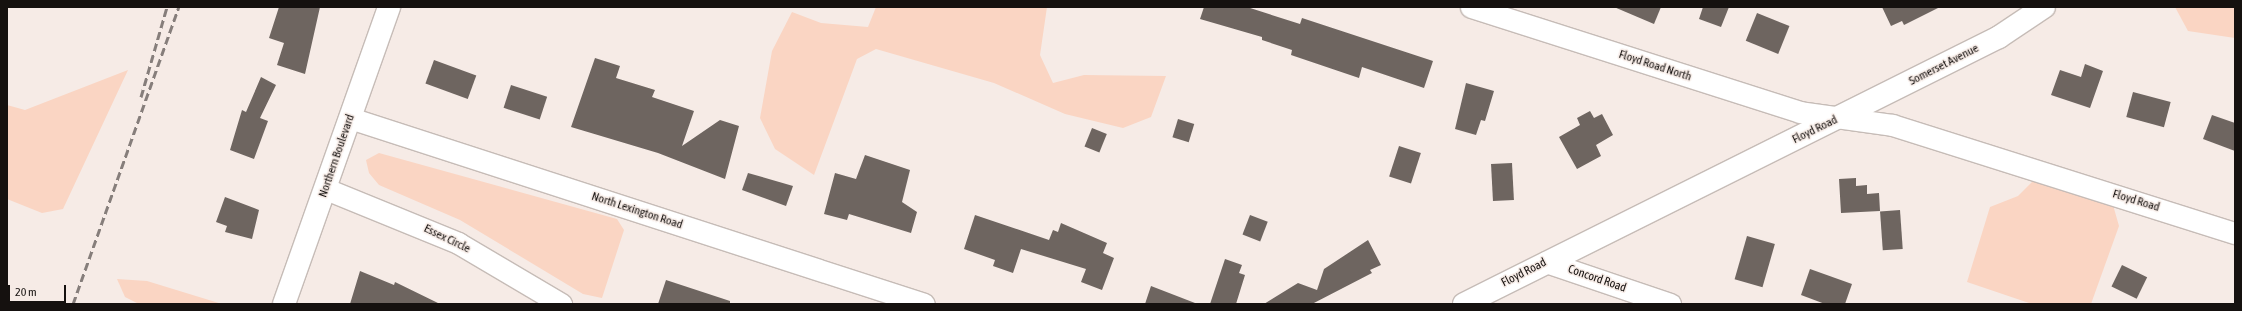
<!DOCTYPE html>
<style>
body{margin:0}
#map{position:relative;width:2242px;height:311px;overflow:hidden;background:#f6ebe6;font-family:"Asap Condensed",sans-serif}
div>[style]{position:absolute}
.green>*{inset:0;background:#fad5c3}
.building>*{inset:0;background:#6e6560;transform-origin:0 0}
.roads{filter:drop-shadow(1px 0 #c6bcb7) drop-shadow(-1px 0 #c6bcb7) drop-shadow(0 1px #c6bcb7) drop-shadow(0 -1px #c6bcb7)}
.minor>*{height:21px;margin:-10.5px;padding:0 10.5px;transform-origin:10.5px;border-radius:10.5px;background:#fff}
.tertiary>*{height:22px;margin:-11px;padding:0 11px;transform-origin:11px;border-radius:11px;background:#fff}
.rail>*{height:3px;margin-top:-1.5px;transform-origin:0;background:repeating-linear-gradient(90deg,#867e7b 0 8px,transparent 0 12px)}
span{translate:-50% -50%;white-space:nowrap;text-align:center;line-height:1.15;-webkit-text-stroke:3px #f6ebe6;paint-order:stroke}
.street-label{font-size:12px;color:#15110f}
.frame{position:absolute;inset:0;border:8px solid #15110f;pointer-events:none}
.scale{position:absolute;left:8px;top:285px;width:58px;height:18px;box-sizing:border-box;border:2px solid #15110f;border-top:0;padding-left:5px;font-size:12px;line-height:14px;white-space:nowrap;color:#15110f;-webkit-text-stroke:3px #f6ebe6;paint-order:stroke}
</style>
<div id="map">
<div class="green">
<div style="clip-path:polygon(876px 7px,1047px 7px,1040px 55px,1053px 83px,1084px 75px,1166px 76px,1151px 117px,1123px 128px,1065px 114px,994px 83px,876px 49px,857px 59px,814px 175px,775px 149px,760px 118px,772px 51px,792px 12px,821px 23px,868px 27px)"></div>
<div style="clip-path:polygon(2175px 7px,2235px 7px,2235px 38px,2188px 31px)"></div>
<div style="clip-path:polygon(128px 70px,63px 209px,42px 213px,7px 199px,7px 105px,25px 110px)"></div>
<div style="clip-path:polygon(379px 153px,617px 219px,624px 230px,602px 298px,583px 294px,460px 220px,379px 185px,369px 173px,366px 160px)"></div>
<div style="clip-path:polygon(2035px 179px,2113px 205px,2119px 226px,2091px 304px,2032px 304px,1967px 282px,1990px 207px,2018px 196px)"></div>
<div style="clip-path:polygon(117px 279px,147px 281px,222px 304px,139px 304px,125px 297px)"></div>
</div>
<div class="building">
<div style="clip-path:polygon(279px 7px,320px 7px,305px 74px,277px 65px,284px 43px,269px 38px)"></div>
<div style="clip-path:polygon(1204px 7px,1247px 7px,1300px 24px,1302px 18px,1433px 61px,1424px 88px,1362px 67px,1359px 78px,1291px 55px,1292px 50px,1262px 40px,1262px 37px,1200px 19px)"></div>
<div style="clip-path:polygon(1614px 7px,1661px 7px,1654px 24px)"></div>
<div style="clip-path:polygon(1703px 7px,1729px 7px,1721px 27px,1699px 19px)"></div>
<div style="clip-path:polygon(1882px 7px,1940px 7px,1904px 25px,1902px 21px,1891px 26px)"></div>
<div style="left:1757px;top:13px;width:35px;height:30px;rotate:22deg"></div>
<div style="clip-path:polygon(595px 58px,620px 66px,616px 78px,655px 90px,652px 97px,694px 111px,682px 146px,720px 120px,739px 126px,725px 179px,658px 153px,571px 127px)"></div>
<div style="left:434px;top:60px;width:45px;height:25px;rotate:20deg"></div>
<div style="clip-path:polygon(2085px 64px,2103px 71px,2090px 108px,2051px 95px,2060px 70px,2081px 77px)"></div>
<div style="clip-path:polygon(261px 77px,276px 85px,260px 118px,268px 121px,254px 159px,230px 150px,242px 110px,246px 112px)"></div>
<div style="clip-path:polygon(1466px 83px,1494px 91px,1485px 121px,1481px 120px,1476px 135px,1455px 129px)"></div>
<div style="left:511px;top:85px;width:38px;height:24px;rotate:18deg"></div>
<div style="left:2133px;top:92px;width:39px;height:26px;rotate:15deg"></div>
<div style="clip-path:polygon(1590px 111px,1594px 118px,1602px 114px,1613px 135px,1596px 145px,1601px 156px,1577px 169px,1559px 137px,1580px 125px,1577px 118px)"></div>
<div style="clip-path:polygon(2212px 115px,2235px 123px,2235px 151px,2203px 139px)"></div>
<div style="left:1178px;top:119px;width:17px;height:19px;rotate:17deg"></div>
<div style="left:1092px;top:128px;width:16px;height:20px;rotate:22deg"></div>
<div style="left:1399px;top:146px;width:23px;height:32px;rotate:18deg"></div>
<div style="clip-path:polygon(865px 155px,910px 170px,902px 202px,917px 212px,911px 233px,849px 214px,847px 220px,824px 214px,835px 173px,856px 179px)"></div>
<div style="left:1512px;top:163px;width:37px;height:21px;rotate:87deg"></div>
<div style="clip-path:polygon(748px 173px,793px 186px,786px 206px,742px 190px)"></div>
<div style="clip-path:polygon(1856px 178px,1856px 186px,1867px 185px,1867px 194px,1879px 193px,1880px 211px,1841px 213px,1839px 179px)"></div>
<div style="clip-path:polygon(225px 197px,259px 210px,252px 239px,225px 232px,227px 226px,216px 222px)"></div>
<div style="left:1900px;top:210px;width:39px;height:20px;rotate:86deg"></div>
<div style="clip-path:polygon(975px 215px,1049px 240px,1053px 230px,1058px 232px,1061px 223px,1107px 243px,1103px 253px,1114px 258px,1102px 290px,1081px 282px,1086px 269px,1021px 249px,1013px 273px,993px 266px,995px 260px,964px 249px)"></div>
<div style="left:1250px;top:215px;width:19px;height:21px;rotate:21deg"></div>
<div style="left:1747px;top:236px;width:29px;height:45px;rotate:16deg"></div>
<div style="clip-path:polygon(1368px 240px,1381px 265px,1370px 270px,1372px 273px,1312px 304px,1264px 304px,1298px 283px,1317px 290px,1324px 269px)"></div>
<div style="clip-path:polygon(1225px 259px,1242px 265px,1239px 273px,1245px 275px,1236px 304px,1210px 304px)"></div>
<div style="left:2122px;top:265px;width:28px;height:24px;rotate:26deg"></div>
<div style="clip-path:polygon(1810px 269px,1852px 284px,1845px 304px,1825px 304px,1801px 295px)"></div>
<div style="clip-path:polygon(360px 271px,394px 285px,395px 282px,440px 304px,350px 304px)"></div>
<div style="clip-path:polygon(666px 280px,730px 301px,730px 304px,658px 304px)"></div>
<div style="clip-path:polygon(1151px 286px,1195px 303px,1195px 304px,1145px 304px)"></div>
</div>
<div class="roads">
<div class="minor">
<div style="left:1471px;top:7px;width:345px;rotate:17.7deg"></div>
<div style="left:1800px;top:112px;width:93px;rotate:8deg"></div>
<div style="left:1892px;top:125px;width:360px;rotate:17.5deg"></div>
<div style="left:350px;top:118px;width:603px;rotate:17.95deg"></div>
<div style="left:326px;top:189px;width:143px;rotate:22.2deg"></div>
<div style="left:458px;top:243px;width:120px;rotate:30.6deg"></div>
<div style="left:1546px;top:262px;width:131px;rotate:18.7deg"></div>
</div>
<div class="tertiary">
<div style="left:284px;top:304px;width:315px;rotate:-70.5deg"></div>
<div style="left:1464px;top:304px;width:598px;rotate:-26.52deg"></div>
<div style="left:1999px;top:37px;width:54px;rotate:-33.7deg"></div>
</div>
</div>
<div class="rail">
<div style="left:141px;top:97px;width:94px;rotate:-73.9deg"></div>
<div style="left:73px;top:304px;width:315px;rotate:-70.4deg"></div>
</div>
<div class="street-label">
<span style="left:1944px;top:65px;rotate:-27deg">Somerset Avenue</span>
<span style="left:1655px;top:66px;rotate:18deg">Floyd Road North</span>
<span style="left:1815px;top:130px;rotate:-26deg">Floyd Road</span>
<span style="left:337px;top:156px;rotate:-71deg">Northern Boulevard</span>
<span style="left:2136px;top:201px;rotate:17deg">Floyd Road</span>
<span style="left:637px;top:211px;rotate:18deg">North Lexington Road</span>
<span style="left:447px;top:239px;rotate:26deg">Essex Circle</span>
<span style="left:1524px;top:273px;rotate:-27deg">Floyd Road</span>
<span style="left:1597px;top:279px;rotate:19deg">Concord Road</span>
</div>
<div class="frame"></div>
<div class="scale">20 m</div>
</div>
